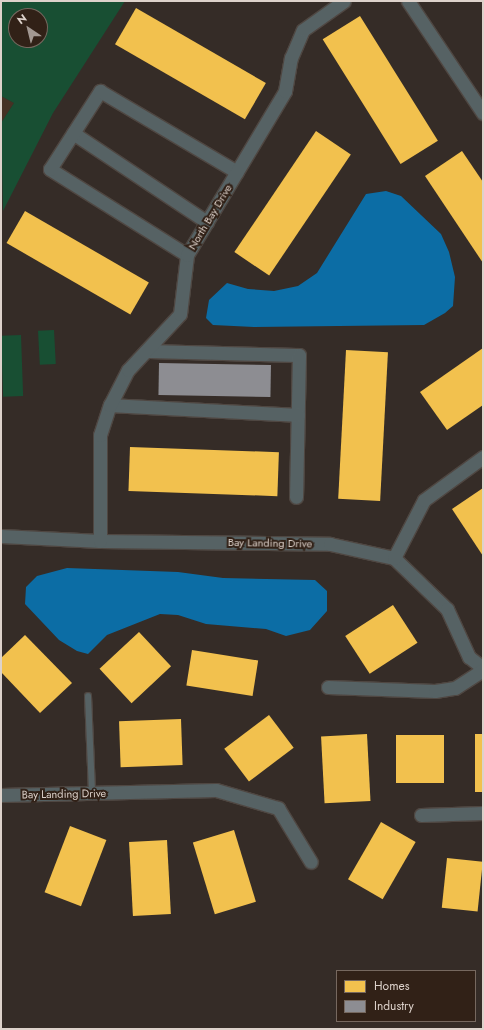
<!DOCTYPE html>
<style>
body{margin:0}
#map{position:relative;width:484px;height:1030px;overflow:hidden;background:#352c27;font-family:Jost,sans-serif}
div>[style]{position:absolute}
.built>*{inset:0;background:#453124}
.green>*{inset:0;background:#184f33;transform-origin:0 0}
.water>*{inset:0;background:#0c6da5}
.homes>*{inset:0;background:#f2c14e;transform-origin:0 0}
.industry>*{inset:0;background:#8d8d92;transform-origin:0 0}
.roads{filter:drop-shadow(1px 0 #4f4742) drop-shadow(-1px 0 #4f4742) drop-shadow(0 1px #4f4742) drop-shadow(0 -1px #4f4742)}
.lane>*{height:6px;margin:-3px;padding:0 3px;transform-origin:3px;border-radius:3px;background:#566264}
.street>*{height:13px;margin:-6.5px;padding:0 6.5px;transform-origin:6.5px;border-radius:6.5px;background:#566264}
span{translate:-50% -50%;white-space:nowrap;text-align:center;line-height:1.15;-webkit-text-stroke:4px #312117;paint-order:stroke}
.street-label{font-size:11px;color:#ddd2cb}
.frame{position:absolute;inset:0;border:2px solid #ddd2cb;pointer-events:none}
.legend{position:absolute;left:336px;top:970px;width:140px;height:52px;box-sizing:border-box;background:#312117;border:1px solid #76685f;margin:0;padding:5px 7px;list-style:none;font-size:12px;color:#ddd2cb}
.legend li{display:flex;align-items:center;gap:8px;height:20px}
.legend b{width:20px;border:1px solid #76685f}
.north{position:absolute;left:8px;top:8px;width:40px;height:40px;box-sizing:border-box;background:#312117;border:1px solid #76685f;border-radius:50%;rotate:325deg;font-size:11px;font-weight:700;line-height:16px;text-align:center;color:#ddd2cb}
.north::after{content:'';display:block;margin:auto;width:14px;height:18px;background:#a29892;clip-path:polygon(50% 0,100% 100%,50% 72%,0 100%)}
</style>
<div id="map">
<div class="built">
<div style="clip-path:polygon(1px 96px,14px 103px,1px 123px)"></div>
</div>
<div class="green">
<div style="clip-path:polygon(evenodd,1px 1px,125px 1px,53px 113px,3px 211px,1px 123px,14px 103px,1px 96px,1px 1px,16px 16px,40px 16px,40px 40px,16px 40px,16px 16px)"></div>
<div style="left:54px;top:330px;width:34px;height:16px;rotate:87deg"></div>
<div style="left:21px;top:335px;width:61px;height:20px;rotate:88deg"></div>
</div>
<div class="water">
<div style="clip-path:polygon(386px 191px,401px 196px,441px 234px,449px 252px,455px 277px,453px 306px,445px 313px,424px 325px,254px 327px,213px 325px,206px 318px,209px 300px,227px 283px,248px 289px,274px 291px,298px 286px,317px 273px,366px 194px)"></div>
<div style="clip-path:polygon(67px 568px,178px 572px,223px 578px,315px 580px,327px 591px,327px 611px,310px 630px,286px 636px,266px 629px,206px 624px,178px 615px,160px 614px,107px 635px,88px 654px,77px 651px,59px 640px,25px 604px,26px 587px,37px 576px)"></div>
</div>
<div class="homes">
<div style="left:136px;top:8px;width:150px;height:42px;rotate:30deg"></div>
<div style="left:360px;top:16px;width:147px;height:44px;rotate:58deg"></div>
<div style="left:316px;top:131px;width:42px;height:146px;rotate:34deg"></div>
<div style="clip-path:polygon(462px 151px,483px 182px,483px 263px,425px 176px)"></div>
<div style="left:25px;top:211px;width:143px;height:37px;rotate:30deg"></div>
<div style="clip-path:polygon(483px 348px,483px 405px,447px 430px,420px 392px)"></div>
<div style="left:346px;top:350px;width:42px;height:149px;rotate:3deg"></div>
<div style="left:130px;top:447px;width:149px;height:44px;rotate:2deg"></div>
<div style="clip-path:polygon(483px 488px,483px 556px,452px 509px)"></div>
<div style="left:393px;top:605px;width:45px;height:57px;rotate:57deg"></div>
<div style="left:139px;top:632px;width:47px;height:54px;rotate:47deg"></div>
<div style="clip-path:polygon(25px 635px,72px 683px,40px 713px,1px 672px,1px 658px)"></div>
<div style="left:192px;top:650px;width:67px;height:36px;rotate:9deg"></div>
<div style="left:269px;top:715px;width:41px;height:56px;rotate:53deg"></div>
<div style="left:181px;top:719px;width:46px;height:62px;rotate:88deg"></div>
<div style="left:367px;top:734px;width:67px;height:46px;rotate:87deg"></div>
<div style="left:475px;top:734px;width:8px;height:58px"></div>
<div style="left:396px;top:735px;width:48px;height:48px"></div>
<div style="left:381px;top:822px;width:40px;height:66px;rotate:30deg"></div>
<div style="left:70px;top:826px;width:39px;height:71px;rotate:21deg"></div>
<div style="left:234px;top:830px;width:75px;height:43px;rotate:73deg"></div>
<div style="left:167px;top:840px;width:74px;height:38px;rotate:87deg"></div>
<div style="left:447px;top:858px;width:36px;height:50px;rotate:6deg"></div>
</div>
<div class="industry">
<div style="left:159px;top:363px;width:112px;height:32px;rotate:1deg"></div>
</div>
<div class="roads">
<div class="lane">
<div style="left:88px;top:696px;width:97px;rotate:87.6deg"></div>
</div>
<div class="street">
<div style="left:408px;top:1px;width:135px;rotate:56.2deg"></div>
<div style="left:73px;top:133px;width:161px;rotate:33.6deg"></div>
<div style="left:187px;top:255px;width:162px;rotate:-147.9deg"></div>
<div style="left:50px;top:169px;width:93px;rotate:-57.3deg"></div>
<div style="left:100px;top:91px;width:159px;rotate:30.6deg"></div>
<div style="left:146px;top:351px;width:153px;rotate:1.5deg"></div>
<div style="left:299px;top:355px;width:142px;rotate:91.2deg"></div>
<div style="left:110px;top:405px;width:188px;rotate:3deg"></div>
<div style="left:1px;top:536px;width:99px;rotate:2.9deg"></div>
<div style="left:100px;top:541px;width:230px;rotate:0.7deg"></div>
<div style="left:330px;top:544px;width:66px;rotate:12.3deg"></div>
<div style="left:394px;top:558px;width:74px;rotate:43.9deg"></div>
<div style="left:447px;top:609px;width:53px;rotate:65.4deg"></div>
<div style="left:469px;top:657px;width:18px;rotate:38deg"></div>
<div style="left:100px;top:541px;width:106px;rotate:-90deg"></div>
<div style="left:100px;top:435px;width:32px;rotate:-72deg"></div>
<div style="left:110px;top:405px;width:39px;rotate:-63deg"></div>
<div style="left:128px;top:370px;width:76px;rotate:-47.1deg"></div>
<div style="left:180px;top:314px;width:59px;rotate:-83.2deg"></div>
<div style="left:187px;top:255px;width:191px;rotate:-59.1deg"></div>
<div style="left:285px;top:91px;width:34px;rotate:-80deg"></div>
<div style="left:291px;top:58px;width:30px;rotate:-67deg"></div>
<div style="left:303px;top:30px;width:50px;rotate:-35.3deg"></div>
<div style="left:394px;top:558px;width:65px;rotate:-62.7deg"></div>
<div style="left:424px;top:500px;width:73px;rotate:-36.1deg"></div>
<div style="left:328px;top:687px;width:107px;rotate:2.1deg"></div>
<div style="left:435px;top:691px;width:20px;rotate:-9deg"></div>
<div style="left:455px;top:688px;width:33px;rotate:-33deg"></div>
<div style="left:1px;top:795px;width:215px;rotate:-1.3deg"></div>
<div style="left:216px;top:790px;width:65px;rotate:16.2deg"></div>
<div style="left:278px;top:808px;width:63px;rotate:58.6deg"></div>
<div style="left:421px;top:815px;width:62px;rotate:-1.8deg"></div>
</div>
</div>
<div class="street-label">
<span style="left:210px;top:217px;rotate:-59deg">North Bay Drive</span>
<span style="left:270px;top:543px;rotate:1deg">Bay Landing Drive</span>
<span style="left:64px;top:794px;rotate:-1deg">Bay Landing Drive</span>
</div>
<div class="frame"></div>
<ul class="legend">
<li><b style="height:11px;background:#f2c14e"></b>Homes</li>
<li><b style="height:11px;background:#8d8d92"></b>Industry</li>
</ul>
<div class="north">N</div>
</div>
